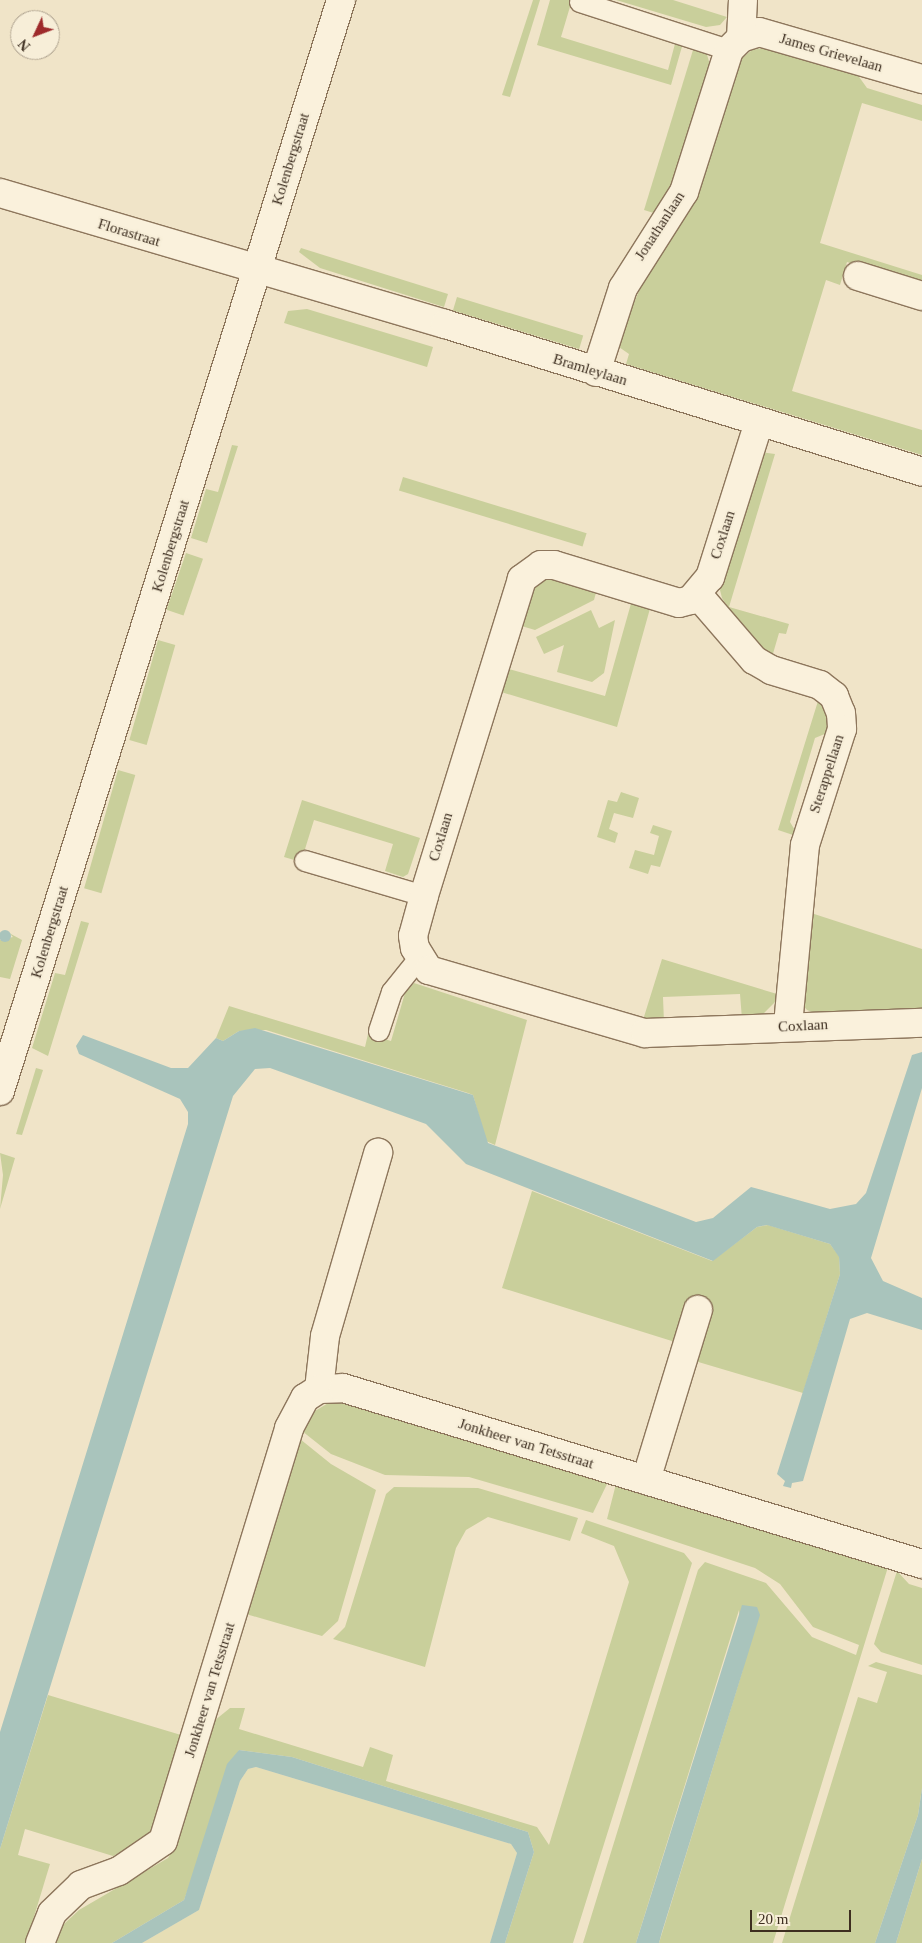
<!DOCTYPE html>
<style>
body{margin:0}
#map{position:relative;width:922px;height:1943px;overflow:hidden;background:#f0e4c8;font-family:"Times New Roman",serif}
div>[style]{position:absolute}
.farmland>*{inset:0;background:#e6deb5}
.green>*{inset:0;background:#c9cf9b;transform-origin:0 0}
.water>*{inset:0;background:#a9c4bc}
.round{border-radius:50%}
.roads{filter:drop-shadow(1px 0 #8d765c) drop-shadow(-1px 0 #8d765c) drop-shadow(0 1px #8d765c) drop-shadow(0 -1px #8d765c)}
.service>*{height:20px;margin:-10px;padding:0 10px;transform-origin:10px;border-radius:10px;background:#faf1dc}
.minor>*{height:28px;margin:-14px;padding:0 14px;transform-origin:14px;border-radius:14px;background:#faf1dc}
span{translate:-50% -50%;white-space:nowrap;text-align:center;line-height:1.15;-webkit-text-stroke:4px #f7eed8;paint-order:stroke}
.street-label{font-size:15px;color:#3d2e20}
.north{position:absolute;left:10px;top:10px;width:50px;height:50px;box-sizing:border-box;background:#f7eed8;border:1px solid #ada18e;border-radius:50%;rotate:227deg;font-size:14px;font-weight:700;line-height:20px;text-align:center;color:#3d2e20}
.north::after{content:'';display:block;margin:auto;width:18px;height:22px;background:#9e2a2b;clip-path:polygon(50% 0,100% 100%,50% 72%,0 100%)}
.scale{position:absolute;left:750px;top:1910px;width:101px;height:22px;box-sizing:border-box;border:2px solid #3d2e20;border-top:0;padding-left:6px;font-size:15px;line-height:18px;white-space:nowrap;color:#3d2e20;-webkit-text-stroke:4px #f7eed8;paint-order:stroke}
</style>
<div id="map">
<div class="farmland">
<div style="clip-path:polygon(256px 1767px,511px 1844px,517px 1853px,490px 1943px,142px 1943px,199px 1910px,240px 1781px,248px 1769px)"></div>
</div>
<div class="green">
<div style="clip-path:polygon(533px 0,540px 0,510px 97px,502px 95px)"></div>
<div style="clip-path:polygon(550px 0,572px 0,561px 37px,668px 70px,676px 40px,683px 43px,671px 85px,537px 45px)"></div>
<div style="clip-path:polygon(616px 0,673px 0,727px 17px,720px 25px,706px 27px)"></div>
<div style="clip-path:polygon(768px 47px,857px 74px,867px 88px,922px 105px,922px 121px,862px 103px,820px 243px,922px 275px,922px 285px,847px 262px,840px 285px,826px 280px,792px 391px,922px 430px,922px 455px,626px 364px,629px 354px,616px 345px,736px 63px,752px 50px)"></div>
<div style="clip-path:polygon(693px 50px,706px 51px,710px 65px,675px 184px,657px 214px,644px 210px)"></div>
<div style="clip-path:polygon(301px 248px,448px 294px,444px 307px,320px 268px,299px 252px)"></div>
<div style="left:457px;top:297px;width:132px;height:14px;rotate:17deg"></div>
<div style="clip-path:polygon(307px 309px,433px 347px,427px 367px,284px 323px,288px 311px)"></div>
<div style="clip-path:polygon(232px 445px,238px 446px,207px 543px,191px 538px,206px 489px,218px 492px)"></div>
<div style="clip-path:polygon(760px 452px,775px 454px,729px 607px,789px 624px,786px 634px,779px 633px,772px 657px,741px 628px,722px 598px,720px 590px)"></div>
<div style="left:403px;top:477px;width:192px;height:14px;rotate:17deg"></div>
<div style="left:186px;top:553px;width:18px;height:60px;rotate:19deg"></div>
<div style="clip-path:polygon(546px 577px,597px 589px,594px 600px,535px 630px,518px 625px,529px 590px)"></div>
<div style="clip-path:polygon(632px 600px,651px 605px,617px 727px,498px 691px,505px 668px,605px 696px)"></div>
<div style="clip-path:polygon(591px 610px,599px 628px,615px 620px,604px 673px,592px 682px,557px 672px,564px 645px,544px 654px,536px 637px)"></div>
<div style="left:158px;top:640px;width:18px;height:104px;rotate:16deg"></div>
<div style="clip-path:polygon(818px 701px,826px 707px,832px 731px,815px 738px,790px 822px,799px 837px,778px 830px)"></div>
<div style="left:118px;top:770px;width:18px;height:123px;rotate:16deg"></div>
<div style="clip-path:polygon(621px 792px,639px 798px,633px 818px,614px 813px,609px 829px,618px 833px,615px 843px,597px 837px,608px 800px,617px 802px)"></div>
<div style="clip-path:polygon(302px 800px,420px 838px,408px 874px,403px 877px,385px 871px,393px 844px,314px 820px,301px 862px,284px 857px)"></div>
<div style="clip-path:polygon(653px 825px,672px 831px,660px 867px,651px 865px,648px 874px,629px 868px,635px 850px,654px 855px,659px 836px,650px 833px)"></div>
<div style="clip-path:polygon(808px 912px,922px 949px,922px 1010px,817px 1014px,807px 1010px,802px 1004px)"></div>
<div style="clip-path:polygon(81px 921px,89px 923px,48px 1056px,32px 1048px,55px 973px,65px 975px)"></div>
<div style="clip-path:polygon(9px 933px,22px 940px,10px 979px,0 977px,0 940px,13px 937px)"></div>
<div style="clip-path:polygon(662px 959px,777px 994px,775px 1002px,760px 1017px,742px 1019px,740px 994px,663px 997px,664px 1022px,643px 1020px)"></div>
<div style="clip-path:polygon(414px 983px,527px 1020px,495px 1145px,486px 1141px,473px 1095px,468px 1093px,266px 1030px,239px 1031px,223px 1041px,216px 1038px,229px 1006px,365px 1047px,368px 1034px,391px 1041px,405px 993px)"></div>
<div style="clip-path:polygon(36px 1068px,43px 1070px,22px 1135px,16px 1134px)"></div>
<div style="clip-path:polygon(0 1153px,15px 1158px,0 1209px,3px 1175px)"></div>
<div style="clip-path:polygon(532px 1191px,712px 1261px,757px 1227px,768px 1225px,830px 1244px,839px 1256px,840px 1274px,803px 1393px,695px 1361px,710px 1309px,686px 1303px,675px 1342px,502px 1288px)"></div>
<div style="clip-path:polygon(330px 1402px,354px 1404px,608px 1482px,593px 1513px,469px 1477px,385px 1475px,331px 1454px,302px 1431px,315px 1411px)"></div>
<div style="clip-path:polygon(300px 1439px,331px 1464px,376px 1490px,338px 1621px,322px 1636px,246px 1614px)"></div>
<div style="clip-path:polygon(616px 1484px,888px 1567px,773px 1943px,659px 1943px,743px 1669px,739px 1610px,636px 1943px,583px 1943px,698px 1570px,705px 1562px,766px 1583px,812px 1637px,856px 1655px,859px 1645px,813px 1627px,780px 1584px,755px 1568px,607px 1519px)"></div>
<div style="clip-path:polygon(394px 1487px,478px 1488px,578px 1518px,570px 1541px,488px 1517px,466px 1530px,456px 1548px,425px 1667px,333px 1639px,345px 1627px,386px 1494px)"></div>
<div style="clip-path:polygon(586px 1520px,684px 1553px,692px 1563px,573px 1943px,505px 1943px,534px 1852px,528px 1832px,292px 1757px,239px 1750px,184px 1900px,112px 1943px,54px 1943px,63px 1925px,79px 1910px,168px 1858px,178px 1840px,214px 1721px,230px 1708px,245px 1708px,239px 1729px,363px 1767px,370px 1747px,393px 1755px,386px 1781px,537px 1827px,549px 1845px,629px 1582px,614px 1546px,581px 1533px)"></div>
<div style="clip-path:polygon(897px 1571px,909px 1584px,922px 1588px,922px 1665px,881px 1652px,874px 1644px)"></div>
<div style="clip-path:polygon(876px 1662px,922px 1675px,922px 1788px,918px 1815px,875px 1943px,782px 1943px,858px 1697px,877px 1703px,887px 1672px,868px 1666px)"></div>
<div style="clip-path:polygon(48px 1695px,181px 1735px,151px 1836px,113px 1856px,25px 1829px,18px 1855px,50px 1864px,26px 1943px,0 1943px,0 1849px)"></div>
<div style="clip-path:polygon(922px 1859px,922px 1943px,896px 1943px)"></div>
</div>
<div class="water">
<div class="round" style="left:-1px;top:930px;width:12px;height:12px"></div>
<div style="clip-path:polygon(255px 1028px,473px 1095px,488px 1143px,696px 1222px,713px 1218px,751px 1187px,830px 1209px,856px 1204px,866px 1193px,912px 1055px,922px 1052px,922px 1088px,871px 1258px,883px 1281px,922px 1298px,922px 1330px,867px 1313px,850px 1319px,803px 1481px,792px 1483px,791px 1488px,783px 1486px,785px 1481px,777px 1474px,840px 1274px,839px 1257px,830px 1244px,767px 1225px,757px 1227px,713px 1261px,466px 1164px,426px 1124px,270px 1068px,255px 1069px,233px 1096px,0 1849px,0 1732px,188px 1124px,188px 1112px,180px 1099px,79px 1054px,76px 1046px,83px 1035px,171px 1068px,188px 1068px,216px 1038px,223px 1041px,239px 1031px)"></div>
<div style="clip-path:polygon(742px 1605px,757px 1607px,760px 1615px,662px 1932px,659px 1943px,636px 1943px)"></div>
<div style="clip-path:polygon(239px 1750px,292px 1757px,528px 1832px,534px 1852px,505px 1943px,490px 1943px,517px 1853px,511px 1844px,256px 1767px,248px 1769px,240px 1781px,199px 1910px,142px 1943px,112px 1943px,184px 1900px,227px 1764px)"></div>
<div style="clip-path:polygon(922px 1788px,922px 1859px,896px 1943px,875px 1943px,918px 1815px)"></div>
</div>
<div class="roads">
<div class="service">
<div style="left:580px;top:2px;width:157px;rotate:17.9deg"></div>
<div style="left:305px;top:861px;width:124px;rotate:16.4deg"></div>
<div style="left:379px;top:1031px;width:41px;rotate:-71.6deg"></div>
<div style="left:392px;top:992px;width:45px;rotate:-51.3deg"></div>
</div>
<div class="minor">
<div style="left:741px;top:38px;width:19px;rotate:-18deg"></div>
<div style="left:759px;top:32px;width:170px;rotate:16.1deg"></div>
<div style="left:0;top:193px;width:464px;rotate:16.4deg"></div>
<div style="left:445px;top:324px;width:499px;rotate:17.2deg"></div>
<div style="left:858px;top:276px;width:67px;rotate:17.4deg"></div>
<div style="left:596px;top:372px;width:88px;rotate:-72.2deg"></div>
<div style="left:623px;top:288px;width:114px;rotate:-57.6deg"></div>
<div style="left:684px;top:192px;width:149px;rotate:-72.4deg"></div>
<div style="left:729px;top:50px;width:17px;rotate:-45deg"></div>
<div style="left:741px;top:38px;width:38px;rotate:-87deg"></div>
<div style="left:759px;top:422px;width:163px;rotate:107.5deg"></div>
<div style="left:710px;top:577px;width:30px;rotate:130deg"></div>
<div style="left:691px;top:600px;width:12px;rotate:166deg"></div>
<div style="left:679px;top:603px;width:131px;rotate:-163.1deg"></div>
<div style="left:554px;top:565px;width:13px;rotate:180deg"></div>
<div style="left:541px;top:565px;width:24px;rotate:144deg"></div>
<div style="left:522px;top:579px;width:332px;rotate:107.2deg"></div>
<div style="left:424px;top:896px;width:41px;rotate:105.4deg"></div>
<div style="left:413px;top:936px;width:12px;rotate:81deg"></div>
<div style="left:415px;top:948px;width:26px;rotate:58deg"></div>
<div style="left:429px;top:970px;width:225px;rotate:16.3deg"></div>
<div style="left:645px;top:1033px;width:277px;rotate:-2.1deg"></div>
<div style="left:698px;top:595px;width:86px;rotate:49.3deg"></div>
<div style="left:754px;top:660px;width:20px;rotate:30deg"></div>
<div style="left:771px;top:670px;width:51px;rotate:17deg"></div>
<div style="left:820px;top:685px;width:18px;rotate:38deg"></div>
<div style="left:834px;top:696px;width:18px;rotate:68deg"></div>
<div style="left:841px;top:713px;width:16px;rotate:86deg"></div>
<div style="left:842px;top:729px;width:122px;rotate:107.7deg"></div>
<div style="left:805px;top:845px;width:182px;rotate:95.4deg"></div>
<div style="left:0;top:1091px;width:1143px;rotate:-72.64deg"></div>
<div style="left:319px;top:1389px;width:53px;rotate:-83.5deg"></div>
<div style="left:325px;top:1336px;width:191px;rotate:-73.8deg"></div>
<div style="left:646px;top:1480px;width:178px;rotate:-73deg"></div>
<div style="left:40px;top:1943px;width:32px;rotate:-68deg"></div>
<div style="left:52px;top:1913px;width:40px;rotate:-44deg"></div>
<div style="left:81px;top:1885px;width:40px;rotate:-20.2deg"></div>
<div style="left:119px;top:1871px;width:53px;rotate:-34.3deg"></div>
<div style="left:163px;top:1841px;width:432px;rotate:-73deg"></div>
<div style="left:289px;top:1428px;width:34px;rotate:-62deg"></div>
<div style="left:305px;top:1398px;width:17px;rotate:-33deg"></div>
<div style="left:319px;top:1389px;width:24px;rotate:-2deg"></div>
<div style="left:343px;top:1388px;width:605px;rotate:16.91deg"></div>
</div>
</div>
<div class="street-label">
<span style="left:831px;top:53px;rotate:16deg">James Grievelaan</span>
<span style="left:291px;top:159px;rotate:-73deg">Kolenbergstraat</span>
<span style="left:660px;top:226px;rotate:-57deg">Jonathanlaan</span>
<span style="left:129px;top:233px;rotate:17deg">Florastraat</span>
<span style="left:590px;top:370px;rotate:17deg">Bramleylaan</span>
<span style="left:723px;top:535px;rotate:-72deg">Coxlaan</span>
<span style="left:171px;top:546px;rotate:-73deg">Kolenbergstraat</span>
<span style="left:827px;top:774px;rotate:-72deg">Sterappellaan</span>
<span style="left:441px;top:837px;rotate:-73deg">Coxlaan</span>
<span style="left:50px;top:932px;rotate:-73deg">Kolenbergstraat</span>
<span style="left:803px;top:1026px;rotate:-3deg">Coxlaan</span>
<span style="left:526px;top:1444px;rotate:17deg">Jonkheer van Tetsstraat</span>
<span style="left:210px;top:1690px;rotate:-73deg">Jonkheer van Tetsstraat</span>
</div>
<div class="north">N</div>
<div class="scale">20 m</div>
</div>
